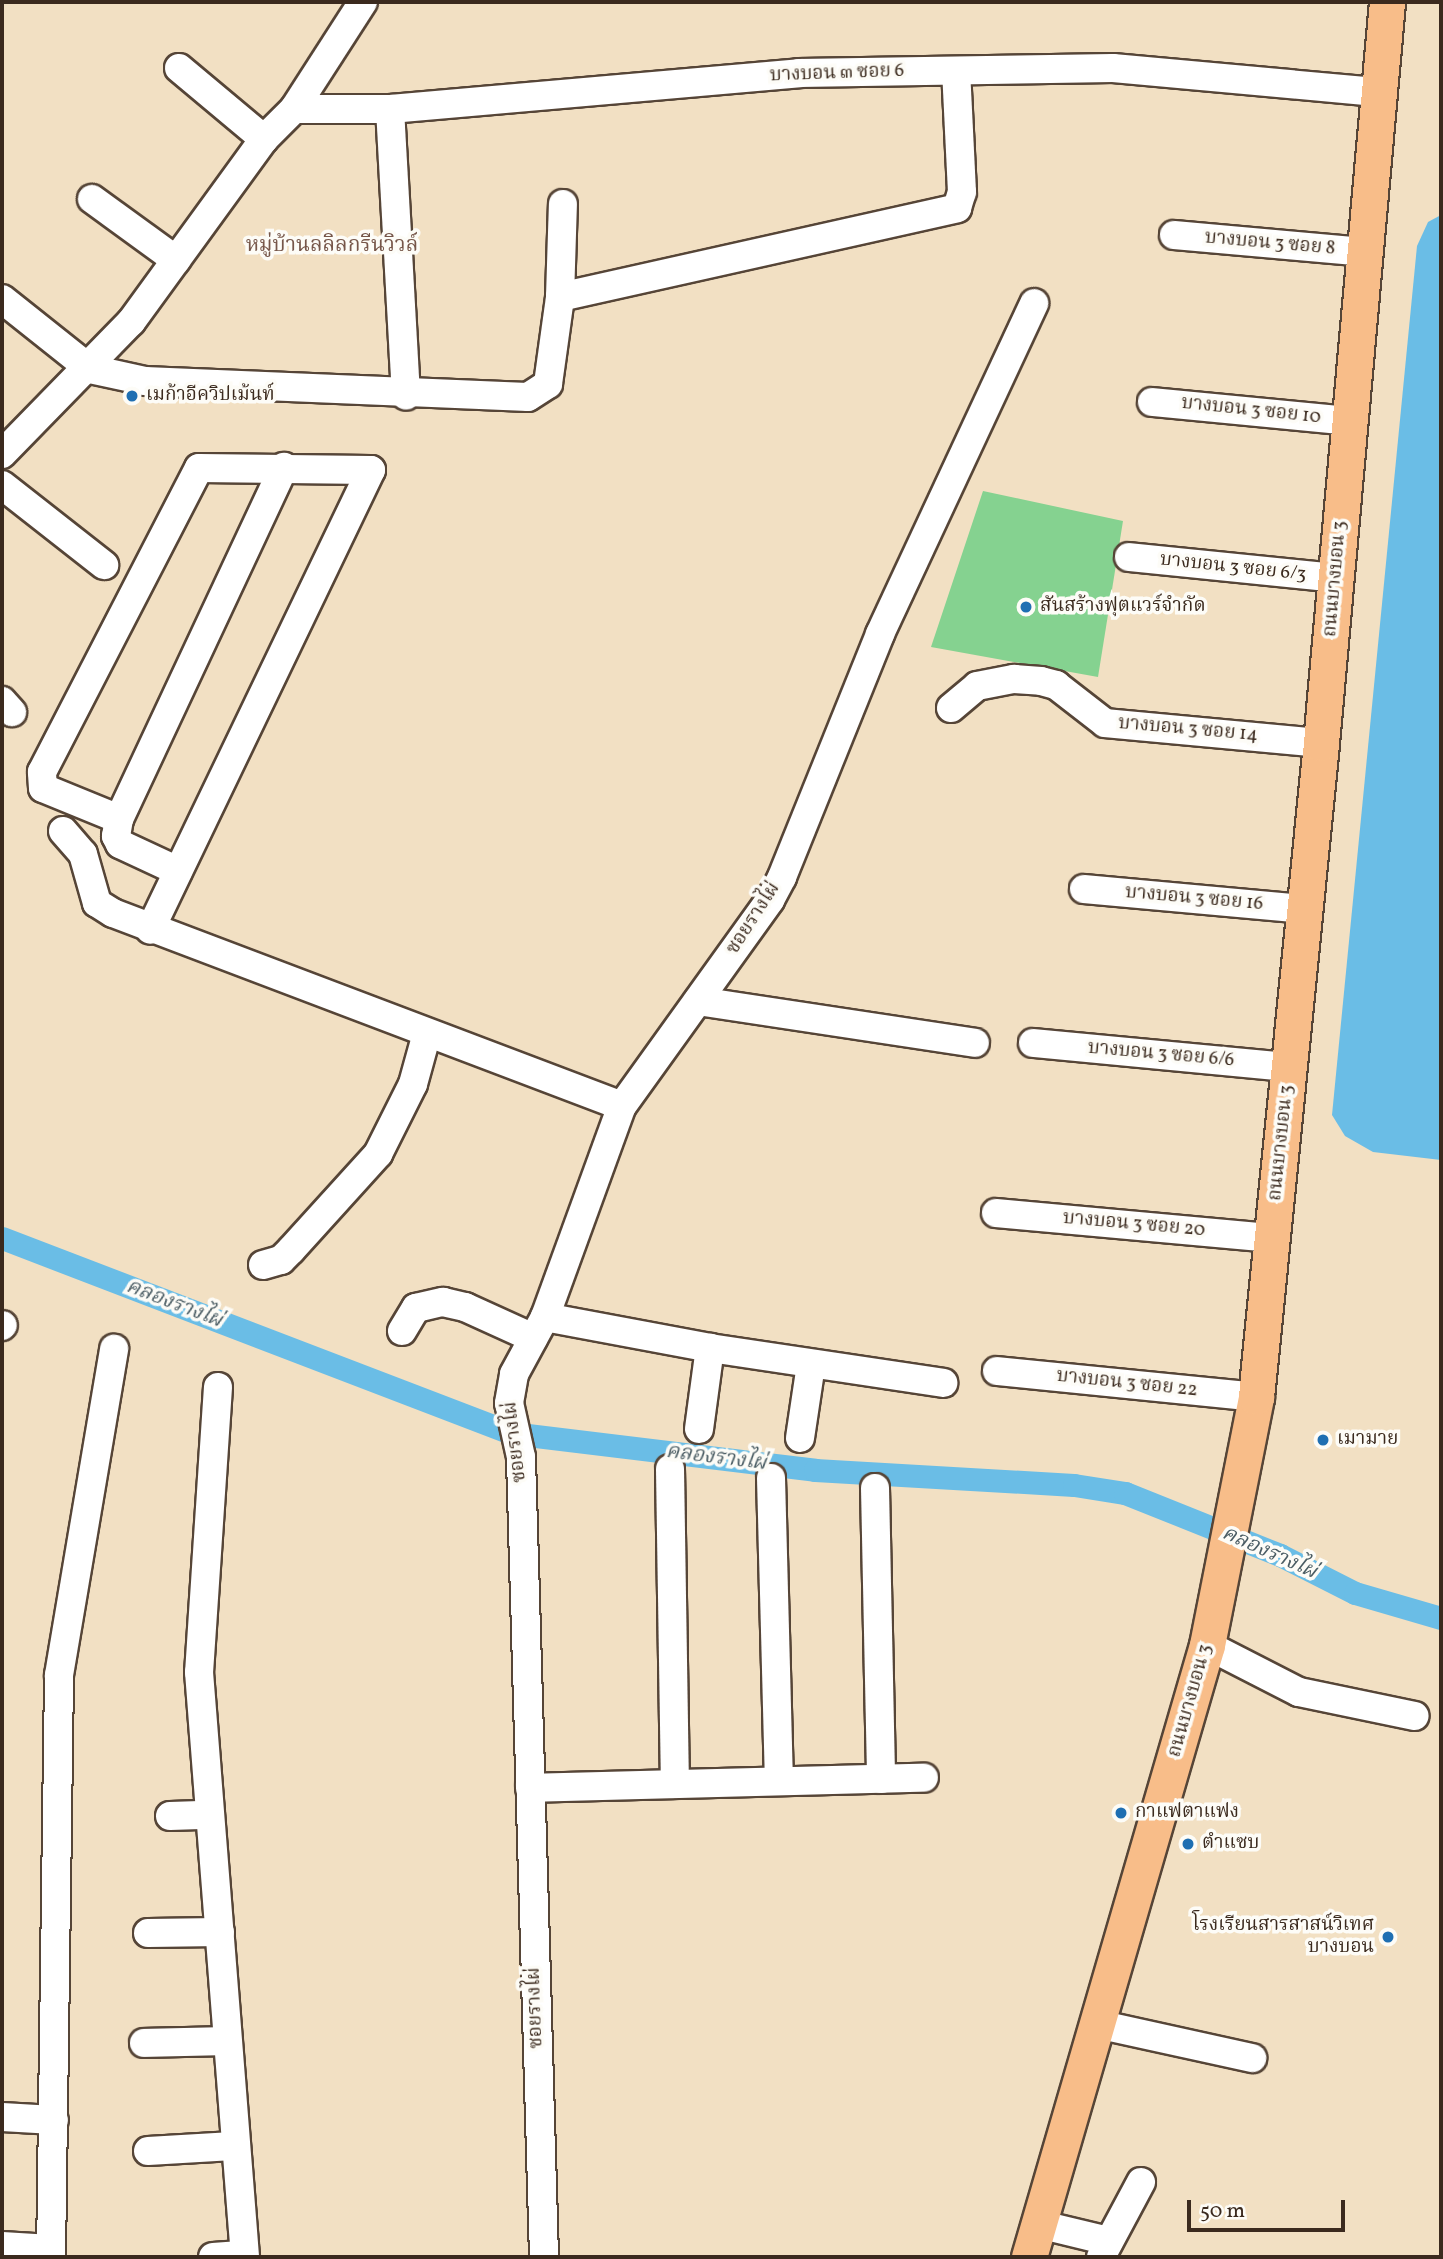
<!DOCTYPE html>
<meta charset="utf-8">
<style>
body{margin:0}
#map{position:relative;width:1443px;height:2259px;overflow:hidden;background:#f2e0c3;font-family:Vollkorn,"Noto Serif Thai",serif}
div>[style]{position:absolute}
.green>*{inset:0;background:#85d290}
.water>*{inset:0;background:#6abde6}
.canal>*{height:23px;margin:-11.5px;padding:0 11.5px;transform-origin:11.5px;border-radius:11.5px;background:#6abde6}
.roads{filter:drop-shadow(2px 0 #564537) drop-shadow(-2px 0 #564537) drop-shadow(0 2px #564537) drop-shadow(0 -2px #564537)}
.minor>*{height:28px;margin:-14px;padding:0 14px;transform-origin:14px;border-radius:14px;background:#fff}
.major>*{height:35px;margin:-17.5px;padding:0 17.5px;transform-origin:17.5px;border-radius:17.5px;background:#f8bd89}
.dots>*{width:19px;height:19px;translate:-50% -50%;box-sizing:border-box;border:4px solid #fdfcf7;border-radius:50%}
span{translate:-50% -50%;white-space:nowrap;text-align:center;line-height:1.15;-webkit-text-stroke:7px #fdfcf7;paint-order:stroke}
.street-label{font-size:19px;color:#3b2a1e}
.poi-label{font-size:19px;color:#3b2a1e}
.left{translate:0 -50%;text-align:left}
.right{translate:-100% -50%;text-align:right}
.neighbourhood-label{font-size:21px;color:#765649}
.water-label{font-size:21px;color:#4b5d64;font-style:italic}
.frame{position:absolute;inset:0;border:4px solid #3b2a1e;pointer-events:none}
.scale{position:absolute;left:1187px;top:2200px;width:158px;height:32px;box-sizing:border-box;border:4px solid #3b2a1e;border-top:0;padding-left:9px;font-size:21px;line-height:24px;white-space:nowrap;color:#3b2a1e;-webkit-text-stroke:5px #fdfcf7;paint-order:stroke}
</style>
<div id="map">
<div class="green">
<div style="clip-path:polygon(983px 491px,1123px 521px,1098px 677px,931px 647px)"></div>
</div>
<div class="water">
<div style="clip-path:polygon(1441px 215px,1441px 1160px,1373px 1152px,1345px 1136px,1332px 1115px,1417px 246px,1428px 222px)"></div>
</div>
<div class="canal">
<div style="left:2px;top:1238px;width:545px;rotate:20.96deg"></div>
<div style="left:511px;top:1433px;width:306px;rotate:6.9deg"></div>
<div style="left:815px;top:1470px;width:259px;rotate:3.3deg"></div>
<div style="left:1074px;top:1485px;width:52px;rotate:8.9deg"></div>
<div style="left:1125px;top:1493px;width:167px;rotate:21.8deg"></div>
<div style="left:1280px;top:1555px;width:84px;rotate:26.9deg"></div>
<div style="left:1355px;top:1593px;width:90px;rotate:16.2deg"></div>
</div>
<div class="roads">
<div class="minor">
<div style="left:179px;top:68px;width:111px;rotate:39.9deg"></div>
<div style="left:294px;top:109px;width:96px"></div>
<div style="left:390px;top:109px;width:411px;rotate:-5deg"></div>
<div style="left:799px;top:73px;width:314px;rotate:-0.9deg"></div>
<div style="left:1113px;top:68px;width:267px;rotate:5.2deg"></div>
<div style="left:390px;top:109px;width:287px;rotate:86.8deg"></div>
<div style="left:92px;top:199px;width:104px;rotate:36deg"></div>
<div style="left:1174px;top:235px;width:193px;rotate:5.1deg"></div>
<div style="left:560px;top:297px;width:93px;rotate:-88.2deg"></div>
<div style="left:2px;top:299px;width:112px;rotate:38.5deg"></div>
<div style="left:90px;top:369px;width:56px;rotate:12.3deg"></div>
<div style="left:145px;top:381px;width:383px;rotate:2.4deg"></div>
<div style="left:528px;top:397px;width:24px;rotate:-33deg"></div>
<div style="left:548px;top:384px;width:88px;rotate:-82.1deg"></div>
<div style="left:560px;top:297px;width:407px;rotate:-12.6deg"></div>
<div style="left:957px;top:208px;width:17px;rotate:-73deg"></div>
<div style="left:962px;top:192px;width:121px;rotate:-92.8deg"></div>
<div style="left:1152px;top:402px;width:199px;rotate:5.5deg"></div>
<div style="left:2px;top:454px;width:185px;rotate:-45.7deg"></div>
<div style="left:131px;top:322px;width:226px;rotate:-54deg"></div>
<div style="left:264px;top:139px;width:42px;rotate:-45deg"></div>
<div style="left:294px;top:109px;width:127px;rotate:-57.2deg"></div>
<div style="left:2px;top:485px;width:130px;rotate:38.1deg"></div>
<div style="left:1129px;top:557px;width:208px;rotate:5.8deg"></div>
<div style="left:2px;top:701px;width:15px;rotate:48deg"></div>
<div style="left:951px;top:708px;width:34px;rotate:-40deg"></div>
<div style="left:977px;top:686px;width:38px;rotate:-11deg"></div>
<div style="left:1014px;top:679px;width:27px;rotate:4deg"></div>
<div style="left:1041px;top:681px;width:16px;rotate:15deg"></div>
<div style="left:1056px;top:685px;width:62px;rotate:37.8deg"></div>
<div style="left:1105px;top:723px;width:217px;rotate:5.3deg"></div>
<div style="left:119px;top:819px;width:82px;rotate:-157.8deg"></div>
<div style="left:43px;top:788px;width:16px;rotate:-94deg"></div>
<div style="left:42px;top:772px;width:342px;rotate:-62.7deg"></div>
<div style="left:199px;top:468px;width:172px;rotate:0.7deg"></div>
<div style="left:371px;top:470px;width:510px;rotate:115.66deg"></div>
<div style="left:63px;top:831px;width:30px;rotate:49deg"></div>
<div style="left:83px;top:854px;width:51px;rotate:74.1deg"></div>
<div style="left:97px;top:903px;width:19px;rotate:32deg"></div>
<div style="left:113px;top:913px;width:544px;rotate:20.77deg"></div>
<div style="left:178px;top:871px;width:64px;rotate:-155deg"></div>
<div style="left:120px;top:844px;width:9px;rotate:-117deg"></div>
<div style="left:116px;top:836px;width:17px;rotate:-80deg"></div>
<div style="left:119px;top:819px;width:389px;rotate:-64.9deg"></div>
<div style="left:1084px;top:889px;width:222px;rotate:5.2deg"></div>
<div style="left:698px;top:1001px;width:280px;rotate:8.6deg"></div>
<div style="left:1033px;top:1043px;width:257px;rotate:5.4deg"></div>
<div style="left:996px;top:1213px;width:277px;rotate:5.2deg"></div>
<div style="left:263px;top:1265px;width:19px;rotate:-16deg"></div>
<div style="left:281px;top:1260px;width:14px;rotate:-45deg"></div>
<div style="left:291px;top:1250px;width:130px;rotate:-47.8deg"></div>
<div style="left:378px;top:1154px;width:78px;rotate:-63.4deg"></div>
<div style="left:413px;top:1084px;width:53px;rotate:-74.6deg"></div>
<div style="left:545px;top:1317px;width:168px;rotate:10.6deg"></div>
<div style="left:710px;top:1348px;width:236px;rotate:8.5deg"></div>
<div style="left:2px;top:1326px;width:1px;rotate:-45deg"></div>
<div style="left:402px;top:1331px;width:27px;rotate:-59deg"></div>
<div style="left:416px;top:1308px;width:28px;rotate:-13deg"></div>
<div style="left:443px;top:1302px;width:23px;rotate:13deg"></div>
<div style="left:465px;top:1307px;width:75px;rotate:24.5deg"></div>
<div style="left:997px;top:1371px;width:260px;rotate:5.7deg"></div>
<div style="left:218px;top:1387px;width:286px;rotate:93.8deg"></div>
<div style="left:199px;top:1672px;width:587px;rotate:85.5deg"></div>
<div style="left:699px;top:1429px;width:82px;rotate:-82.3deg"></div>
<div style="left:800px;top:1438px;width:75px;rotate:-81.5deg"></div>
<div style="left:670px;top:1469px;width:315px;rotate:89.1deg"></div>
<div style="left:771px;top:1478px;width:303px;rotate:88.5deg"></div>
<div style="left:875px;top:1488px;width:291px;rotate:88.8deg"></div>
<div style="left:1207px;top:1645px;width:103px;rotate:27.1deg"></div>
<div style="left:1299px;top:1692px;width:118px;rotate:11.7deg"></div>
<div style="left:530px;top:1788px;width:394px;rotate:-1.5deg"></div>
<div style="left:170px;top:1816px;width:38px;rotate:-2deg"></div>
<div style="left:148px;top:1933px;width:72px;rotate:-0.8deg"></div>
<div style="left:1097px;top:2024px;width:159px;rotate:12.4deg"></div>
<div style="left:144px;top:2043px;width:81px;rotate:-1.4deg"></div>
<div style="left:2px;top:2117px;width:52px;rotate:3.3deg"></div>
<div style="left:148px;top:2151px;width:85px;rotate:-3.4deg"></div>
<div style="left:1038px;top:2224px;width:73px;rotate:13.5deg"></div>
<div style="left:2px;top:2246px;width:49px;rotate:3.5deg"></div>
<div style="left:51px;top:2257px;width:582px;rotate:-89.21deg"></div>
<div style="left:59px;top:1675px;width:331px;rotate:-80.4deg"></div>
<div style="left:213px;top:2257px;width:31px;rotate:-4deg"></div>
<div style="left:544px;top:2257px;width:800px;rotate:-91.65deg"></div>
<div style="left:521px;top:1457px;width:55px;rotate:-102.5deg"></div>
<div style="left:509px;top:1403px;width:29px;rotate:-80deg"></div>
<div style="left:514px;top:1374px;width:65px;rotate:-61.5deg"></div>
<div style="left:545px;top:1317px;width:225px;rotate:-70deg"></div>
<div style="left:622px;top:1106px;width:254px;rotate:-54.3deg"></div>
<div style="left:770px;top:900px;width:26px;rotate:-62deg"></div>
<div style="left:782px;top:877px;width:262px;rotate:-68deg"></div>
<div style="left:880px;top:634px;width:365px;rotate:-65deg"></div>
<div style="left:1101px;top:2257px;width:85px;rotate:-61.9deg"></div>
</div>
<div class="major">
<div style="left:1029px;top:2257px;width:637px;rotate:-73.78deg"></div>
<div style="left:1207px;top:1645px;width:253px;rotate:-78.8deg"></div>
<div style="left:1256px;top:1397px;width:657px;rotate:-84.32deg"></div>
<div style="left:1321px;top:743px;width:744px;rotate:-84.91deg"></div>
</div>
</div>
<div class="dots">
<div style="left:132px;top:396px;background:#1f6fb2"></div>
<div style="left:1026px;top:607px;background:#1f6fb2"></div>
<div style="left:1323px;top:1440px;background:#1f6fb2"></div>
<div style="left:1121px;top:1813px;background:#1f6fb2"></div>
<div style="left:1188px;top:1844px;background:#1f6fb2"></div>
<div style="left:1388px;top:1937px;background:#1f6fb2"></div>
</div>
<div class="street-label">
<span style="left:837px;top:74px;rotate:-2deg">บางบอน ๓ ซอย 6</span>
<span style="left:1270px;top:244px;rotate:5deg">บางบอน 3 ซอย 8</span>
<span style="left:1251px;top:411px;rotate:6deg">บางบอน 3 ซอย 10</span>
<span style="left:1233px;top:568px;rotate:6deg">บางบอน 3 ซอย 6/3</span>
<span style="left:1336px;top:579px;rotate:-85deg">ถนนบางบอน 3</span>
<span style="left:1188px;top:730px;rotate:5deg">บางบอน 3 ซอย 14</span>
<span style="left:1194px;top:899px;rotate:5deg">บางบอน 3 ซอย 16</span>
<span style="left:754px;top:919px;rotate:-57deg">ซอยรางไผ่</span>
<span style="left:1161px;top:1055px;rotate:5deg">บางบอน 3 ซอย 6/6</span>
<span style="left:1282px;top:1143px;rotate:-84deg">ถนนบางบอน 3</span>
<span style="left:1134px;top:1225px;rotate:5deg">บางบอน 3 ซอย 20</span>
<span style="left:1127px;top:1384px;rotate:6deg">บางบอน 3 ซอย 22</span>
<span style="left:516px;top:1442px;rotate:-97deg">ซอยรางไผ่</span>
<span style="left:1191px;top:1701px;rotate:-74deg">ถนนบางบอน 3</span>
<span style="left:536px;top:2008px;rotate:-92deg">ซอยรางไผ่</span>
</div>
<div class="poi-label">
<span class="left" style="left:146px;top:396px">เมก้าอีควิปเม้นท์</span>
<span class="left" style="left:1040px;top:607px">สันสร้างฟุตแวร์จำกัด</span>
<span class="left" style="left:1337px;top:1440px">เมามาย</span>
<span class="left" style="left:1135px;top:1813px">กาแฟตาแฟง</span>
<span class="left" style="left:1202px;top:1844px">ตำแซบ</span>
<span class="right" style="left:1374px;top:1937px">โรงเรียนสารสาสน์วิเทศ<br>บางบอน</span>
</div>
<div class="neighbourhood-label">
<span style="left:332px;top:246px">หมู่บ้านลลิลกรีนวิวล์</span>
</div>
<div class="water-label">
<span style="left:174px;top:1304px;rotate:21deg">คลองรางไผ่</span>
<span style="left:716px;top:1458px;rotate:7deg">คลองรางไผ่</span>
<span style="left:1269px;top:1553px;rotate:24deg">คลองรางไผ่</span>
</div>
<div class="frame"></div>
<div class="scale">50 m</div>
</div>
